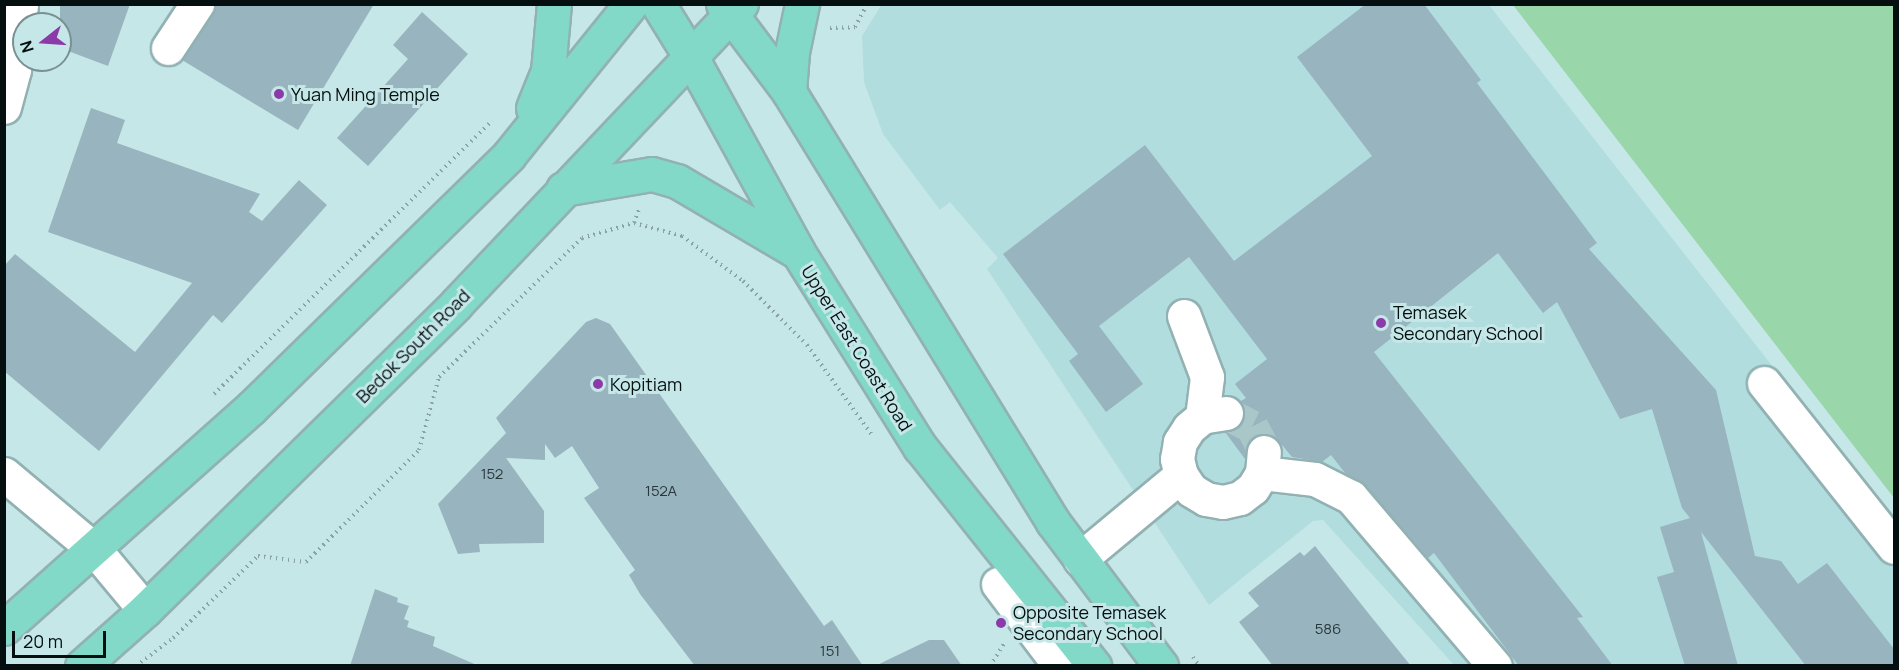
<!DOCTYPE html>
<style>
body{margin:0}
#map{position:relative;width:1899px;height:670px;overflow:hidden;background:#c6e7e8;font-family:Manrope,sans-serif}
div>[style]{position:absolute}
.built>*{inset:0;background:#b2dddf}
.green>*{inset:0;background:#99d6aa}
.building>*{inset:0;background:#98b4bf}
.minor-tunnel>*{height:33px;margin-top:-16.5px;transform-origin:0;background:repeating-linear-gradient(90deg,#a9c7c8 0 33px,transparent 0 49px)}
.path>*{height:4px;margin-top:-2px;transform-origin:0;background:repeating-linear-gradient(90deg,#89a2a3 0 1.5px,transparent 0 6px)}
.roads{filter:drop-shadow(2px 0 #92b1b2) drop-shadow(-2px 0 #92b1b2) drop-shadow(0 2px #92b1b2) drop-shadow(0 -2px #92b1b2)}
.minor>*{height:33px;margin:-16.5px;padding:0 16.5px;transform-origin:16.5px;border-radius:16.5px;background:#fff}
.major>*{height:33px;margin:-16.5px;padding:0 16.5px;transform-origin:16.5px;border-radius:16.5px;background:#82d9c7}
.dots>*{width:16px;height:16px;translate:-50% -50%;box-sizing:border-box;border:3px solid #c6e7e8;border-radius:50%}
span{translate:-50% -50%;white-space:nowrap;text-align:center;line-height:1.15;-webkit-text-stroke:6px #c6e7e8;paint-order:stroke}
.number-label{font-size:15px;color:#2a383c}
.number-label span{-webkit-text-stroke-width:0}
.poi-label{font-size:18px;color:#050f10}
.left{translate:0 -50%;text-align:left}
.street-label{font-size:18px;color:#050f10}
.frame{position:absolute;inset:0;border:6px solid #050f10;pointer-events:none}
.north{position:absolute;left:12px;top:12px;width:60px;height:60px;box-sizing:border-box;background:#c6e7e8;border:2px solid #799192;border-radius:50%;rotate:253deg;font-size:16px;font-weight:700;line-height:24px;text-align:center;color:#050f10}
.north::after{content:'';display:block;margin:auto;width:21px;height:27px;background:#8c3aa9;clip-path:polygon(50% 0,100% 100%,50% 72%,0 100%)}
.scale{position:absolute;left:12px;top:631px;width:94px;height:27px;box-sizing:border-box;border:3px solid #050f10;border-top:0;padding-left:8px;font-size:18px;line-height:21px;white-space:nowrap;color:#050f10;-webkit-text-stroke:4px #c6e7e8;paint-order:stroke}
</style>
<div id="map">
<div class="built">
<div style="clip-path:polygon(882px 4px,1489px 5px,1894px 521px,1894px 665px,1454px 665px,1323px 520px,1313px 521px,1209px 605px,987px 269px,998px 258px,950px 202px,940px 210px,883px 134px,864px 82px,862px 36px)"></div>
</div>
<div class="green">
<div style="clip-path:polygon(1513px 5px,1894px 5px,1894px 498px)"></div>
</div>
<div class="building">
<div style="clip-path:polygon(60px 4px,130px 4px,108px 66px,60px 48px)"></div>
<div style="clip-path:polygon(216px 4px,374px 4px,298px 130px,182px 60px)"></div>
<div style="clip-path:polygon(1366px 4px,1424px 4px,1481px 80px,1477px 83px,1597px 243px,1589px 249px,1716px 390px,1755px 556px,1781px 561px,1798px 584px,1827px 563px,1894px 649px,1894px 666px,1806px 666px,1701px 532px,1738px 666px,1685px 666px,1657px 577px,1674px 572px,1660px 527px,1690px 518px,1682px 508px,1652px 409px,1620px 419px,1557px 302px,1543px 313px,1498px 253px,1374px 352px,1583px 617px,1577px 618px,1613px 666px,1519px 666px,1434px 553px,1428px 558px,1365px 485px,1345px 473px,1331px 455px,1322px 462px,1292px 457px,1278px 440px,1265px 433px,1249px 441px,1245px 459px,1225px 432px,1237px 428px,1244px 419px,1241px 401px,1246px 398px,1235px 384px,1267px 359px,1189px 257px,1099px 326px,1143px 384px,1106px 412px,1069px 361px,1078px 354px,1003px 254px,1145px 145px,1234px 261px,1372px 156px,1297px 57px)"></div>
<div style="clip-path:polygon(422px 12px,468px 54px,368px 166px,337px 138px,408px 59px,393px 45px)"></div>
<div style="clip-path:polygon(91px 108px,125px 120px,117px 143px,260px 194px,249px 212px,262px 221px,299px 180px,327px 205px,222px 323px,213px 315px,99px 451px,4px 371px,4px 266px,15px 254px,135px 352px,192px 283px,48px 232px)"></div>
<div style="clip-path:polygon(596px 318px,610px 324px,824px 626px,832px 620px,863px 666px,695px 666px,640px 594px,629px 575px,635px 570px,584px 498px,599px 488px,572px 446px,555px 458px,545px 444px,545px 460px,506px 458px,544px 511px,544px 543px,479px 544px,480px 552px,458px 554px,438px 504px,506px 433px,496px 418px,586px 322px)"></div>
<div style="clip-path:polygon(1315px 546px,1369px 614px,1411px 666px,1273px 666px,1239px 622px,1259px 606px,1248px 593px,1300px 552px,1304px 556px)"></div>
<div style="clip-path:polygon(375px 589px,398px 598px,397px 602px,409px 606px,404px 619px,409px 621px,407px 627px,435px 637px,433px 646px,479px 666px,350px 666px)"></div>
<div style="clip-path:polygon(929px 640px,944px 640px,962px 666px,875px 666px)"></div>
</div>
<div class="minor-tunnel">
<div style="left:1226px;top:413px;width:29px;rotate:27deg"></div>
<div style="left:1252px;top:426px;width:27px;rotate:63deg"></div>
</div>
<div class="path">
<div style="left:830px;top:28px;width:25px;rotate:-2deg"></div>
<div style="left:855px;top:27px;width:26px;rotate:-62deg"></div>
<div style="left:634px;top:223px;width:15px;rotate:-70deg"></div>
<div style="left:214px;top:394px;width:390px;rotate:-44.5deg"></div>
<div style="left:1193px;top:657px;width:11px;rotate:56deg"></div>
<div style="left:136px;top:666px;width:46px;rotate:-37.1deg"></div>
<div style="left:173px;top:638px;width:118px;rotate:-44deg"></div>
<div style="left:258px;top:556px;width:48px;rotate:7.1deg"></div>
<div style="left:306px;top:562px;width:159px;rotate:-44.7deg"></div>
<div style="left:419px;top:450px;width:76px;rotate:-74.7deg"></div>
<div style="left:439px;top:377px;width:199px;rotate:-44.2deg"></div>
<div style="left:582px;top:238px;width:54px;rotate:-16.1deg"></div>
<div style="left:634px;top:223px;width:50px;rotate:15.2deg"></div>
<div style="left:682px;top:236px;width:76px;rotate:36.4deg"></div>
<div style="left:743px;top:281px;width:91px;rotate:45deg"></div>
<div style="left:807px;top:345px;width:111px;rotate:54.2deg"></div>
<div style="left:990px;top:666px;width:26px;rotate:-58deg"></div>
</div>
<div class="roads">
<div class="minor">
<div style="left:168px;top:48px;width:53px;rotate:-56.6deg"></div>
<div style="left:4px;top:107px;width:38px;rotate:-75deg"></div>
<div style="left:14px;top:70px;width:66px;rotate:-83.9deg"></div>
<div style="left:1184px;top:316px;width:65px;rotate:69.3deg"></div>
<div style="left:1207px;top:377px;width:40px;rotate:97.1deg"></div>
<div style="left:1764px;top:383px;width:209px;rotate:51.6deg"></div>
<div style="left:1226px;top:413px;width:24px;rotate:171deg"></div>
<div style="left:1202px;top:417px;width:17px;rotate:140deg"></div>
<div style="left:1189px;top:428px;width:17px;rotate:123deg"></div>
<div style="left:1180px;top:442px;width:17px;rotate:100deg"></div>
<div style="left:1177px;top:459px;width:16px;rotate:76deg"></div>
<div style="left:1181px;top:475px;width:18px;rotate:56deg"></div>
<div style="left:1191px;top:490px;width:17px;rotate:31deg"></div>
<div style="left:1206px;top:499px;width:17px;rotate:10deg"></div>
<div style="left:1223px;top:502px;width:17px;rotate:-13deg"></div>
<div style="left:1240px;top:498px;width:16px;rotate:-38deg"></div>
<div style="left:1253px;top:488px;width:17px;rotate:-59deg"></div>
<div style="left:1262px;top:473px;width:21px;rotate:-85deg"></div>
<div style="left:1262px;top:473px;width:53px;rotate:6.5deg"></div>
<div style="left:1315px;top:479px;width:40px;rotate:26.6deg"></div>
<div style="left:1351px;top:497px;width:222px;rotate:49.6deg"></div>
<div style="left:4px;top:474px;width:119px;rotate:39.9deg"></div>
<div style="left:95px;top:550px;width:78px;rotate:50.2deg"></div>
<div style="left:1080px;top:559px;width:131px;rotate:-39.7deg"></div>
<div style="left:998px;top:584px;width:103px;rotate:52.9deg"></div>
</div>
<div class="major">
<div style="left:658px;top:4px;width:65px;rotate:58.3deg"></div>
<div style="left:692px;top:59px;width:220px;rotate:61.2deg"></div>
<div style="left:798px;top:252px;width:230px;rotate:58deg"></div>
<div style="left:920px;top:447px;width:280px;rotate:51.5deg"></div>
<div style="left:723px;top:4px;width:110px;rotate:53.1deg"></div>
<div style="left:789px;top:92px;width:505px;rotate:58.45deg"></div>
<div style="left:1053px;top:522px;width:180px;rotate:53.1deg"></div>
<div style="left:789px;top:92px;width:40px;rotate:-85.7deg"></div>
<div style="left:792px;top:52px;width:49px;rotate:-78.2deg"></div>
<div style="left:533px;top:108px;width:40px;rotate:-68deg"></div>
<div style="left:548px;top:71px;width:67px;rotate:-84.9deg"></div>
<div style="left:563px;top:189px;width:90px;rotate:-9.6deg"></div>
<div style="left:652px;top:174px;width:26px;rotate:16deg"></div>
<div style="left:677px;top:181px;width:138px;rotate:30.5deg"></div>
<div style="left:4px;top:628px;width:331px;rotate:-41.7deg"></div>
<div style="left:251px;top:408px;width:361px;rotate:-44.4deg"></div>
<div style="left:509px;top:155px;width:194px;rotate:-51.1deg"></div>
<div style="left:82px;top:666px;width:84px;rotate:-41.6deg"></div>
<div style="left:145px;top:610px;width:436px;rotate:-44.5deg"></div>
<div style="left:456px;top:304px;width:414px;rotate:-46.5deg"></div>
</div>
</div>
<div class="dots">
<div style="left:279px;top:94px;background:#8c3aa9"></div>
<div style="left:1381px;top:323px;background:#8c3aa9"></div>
<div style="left:598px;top:384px;background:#8c3aa9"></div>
<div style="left:1001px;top:623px;background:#8c3aa9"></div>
</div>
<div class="number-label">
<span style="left:492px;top:474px">152</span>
<span style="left:661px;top:491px">152A</span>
<span style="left:1328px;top:629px">586</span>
<span style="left:830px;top:651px">151</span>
</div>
<div class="poi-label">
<span class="left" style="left:291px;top:94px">Yuan Ming Temple</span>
<span class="left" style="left:1393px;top:323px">Temasek<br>Secondary School</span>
<span class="left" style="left:610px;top:384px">Kopitiam</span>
<span class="left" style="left:1013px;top:623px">Opposite Temasek<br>Secondary School</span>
</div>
<div class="street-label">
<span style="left:413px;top:346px;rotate:-45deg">Bedok South Road</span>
<span style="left:857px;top:348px;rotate:58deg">Upper East Coast Road</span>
</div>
<div class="frame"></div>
<div class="north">N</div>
<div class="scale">20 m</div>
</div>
